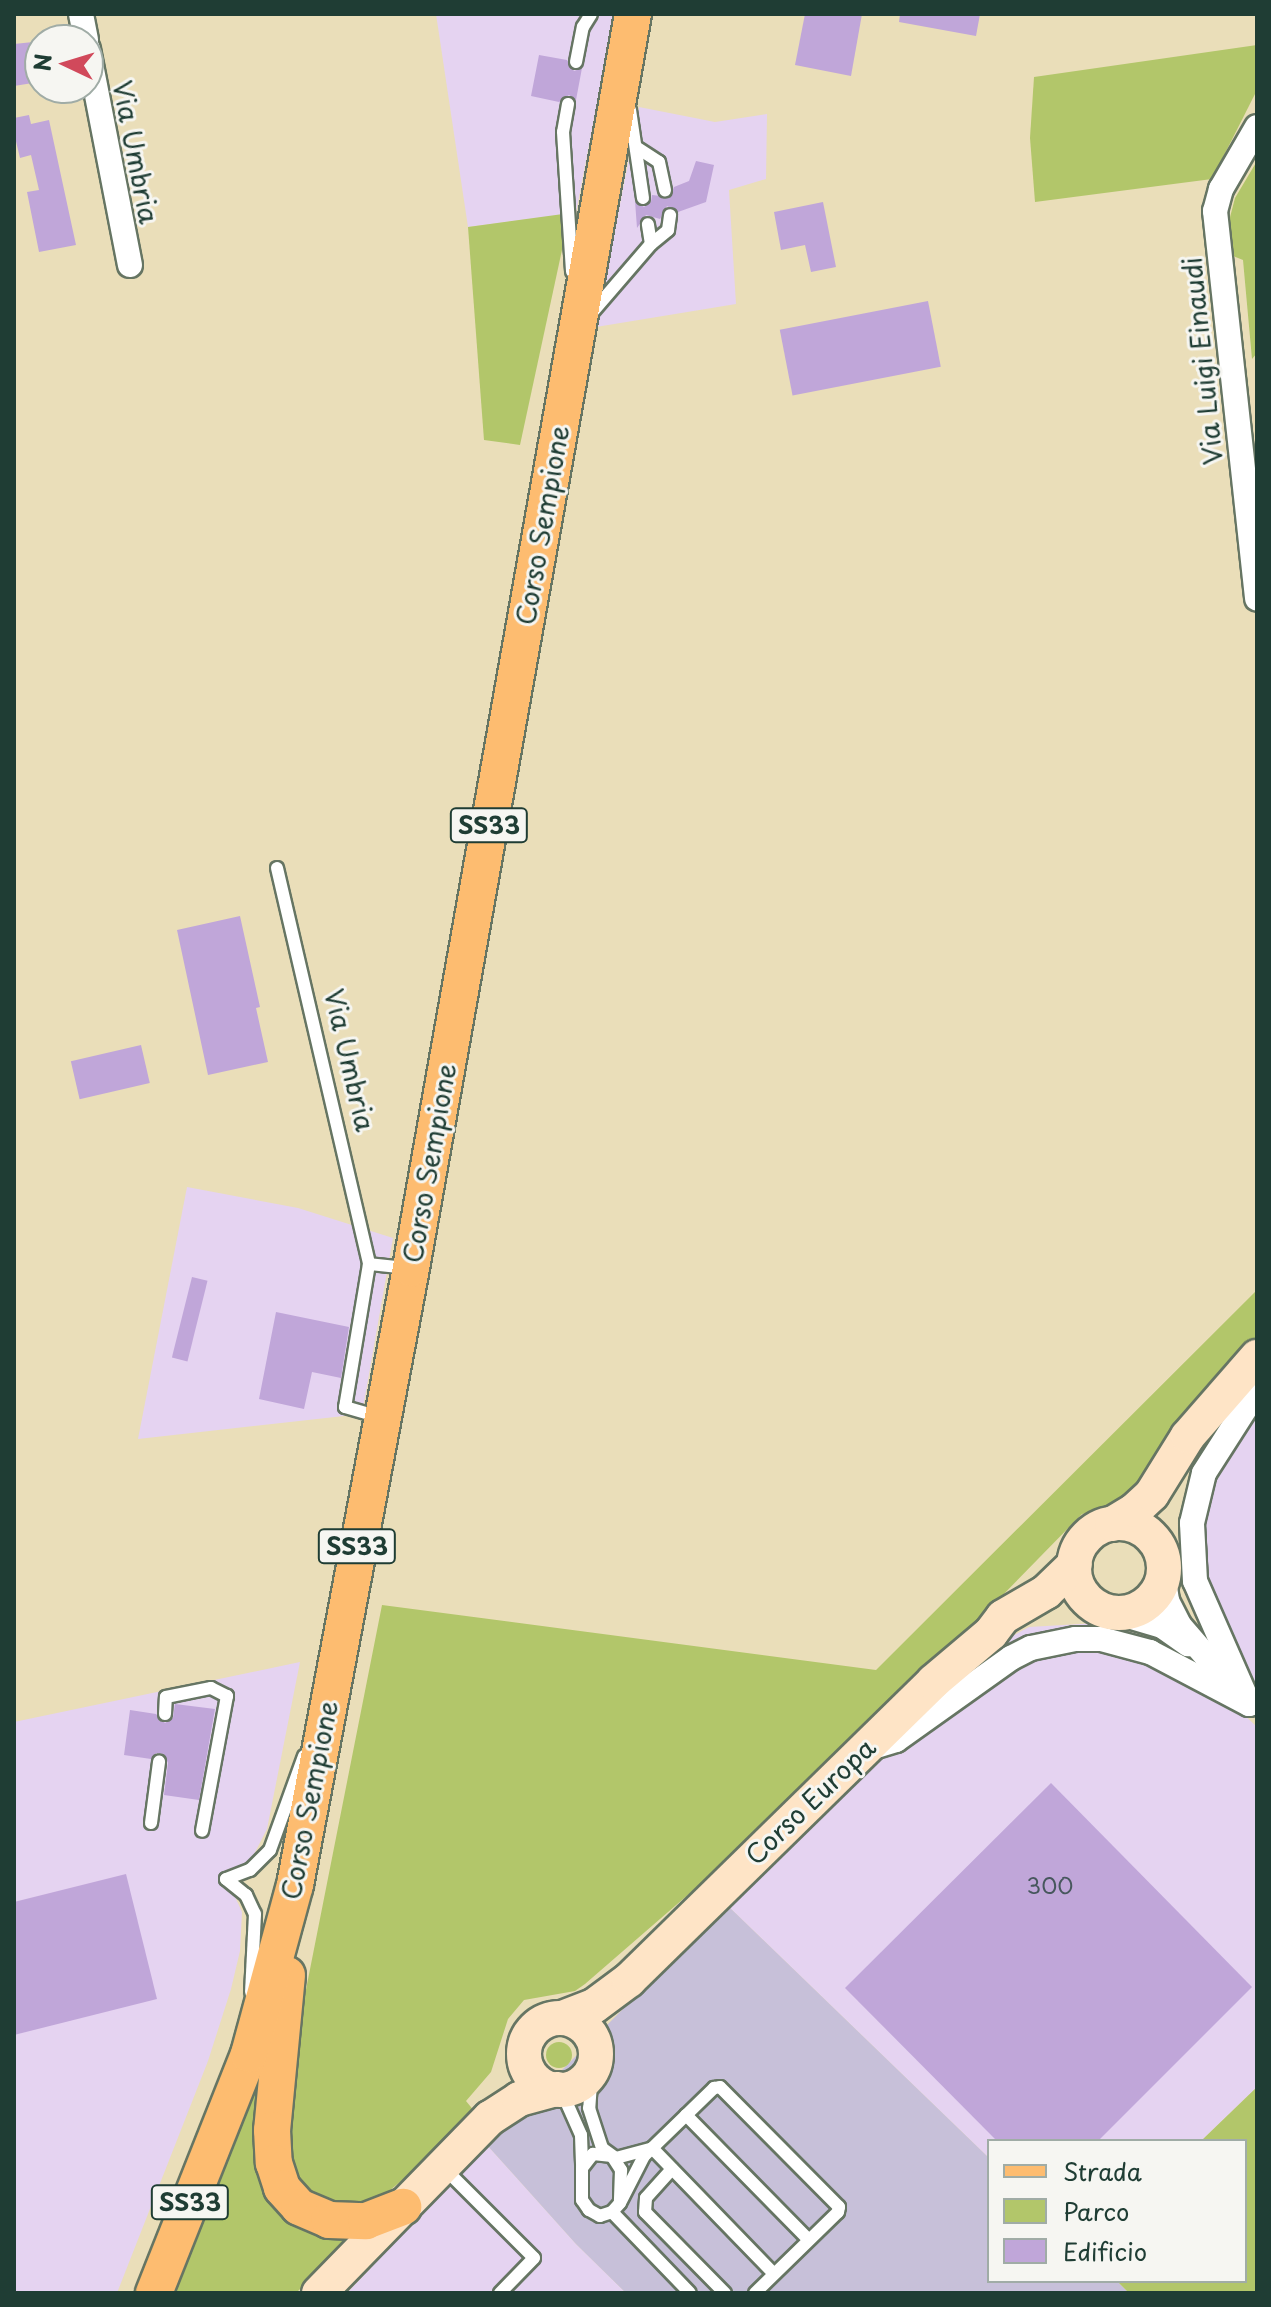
<!DOCTYPE html>
<style>
body{margin:0}
#map{position:relative;width:1271px;height:2307px;overflow:hidden;background:#eadeb9;font-family:"Playpen Sans",sans-serif}
div>[style]{position:absolute}
.built>*{inset:0;background:#e5d3f1}
.industrial>*{inset:0;background:#c7c0d9}
.green>*{inset:0;background:#b2c66a}
.round{border-radius:50%}
.building>*{inset:0;background:#c0a6d9;transform-origin:0 0}
.roads{filter:drop-shadow(2px 0 #667563) drop-shadow(-2px 0 #667563) drop-shadow(0 2px #667563) drop-shadow(0 -2px #667563)}
.lane>*{height:12px;margin:-6px;padding:0 6px;transform-origin:6px;border-radius:6px;background:#fff}
.street>*{height:24px;margin:-12px;padding:0 12px;transform-origin:12px;border-radius:12px;background:#fff}
.secondary>*{height:34px;margin:-17px;padding:0 17px;transform-origin:17px;border-radius:17px;background:#fee4c6}
.secondary>.ring{margin:-17px;padding:0;box-sizing:content-box;background:none;border:34px solid #fee4c6;border-radius:50%}
.primary>*{height:36px;margin:-18px;padding:0 18px;transform-origin:18px;border-radius:18px;background:#fdbc70}
span{translate:-50% -50%;white-space:nowrap;text-align:center;line-height:1.15;-webkit-text-stroke:6px #f6f6f2;paint-order:stroke}
.number-label{font-size:22px;color:#47575d}
.number-label span{-webkit-text-stroke-width:0}
.shield-label span{padding:2px 6px;background:#f6f6f2;border:2px solid;border-radius:6px;-webkit-text-stroke-width:0}
.shield-label{font-size:24px;color:#1f3d34;font-weight:700}
.street-label{font-size:26px;color:#1f3d34}
.frame{position:absolute;inset:0;border:16px solid #1f3d34;pointer-events:none}
.legend{position:absolute;left:987px;top:2139px;width:260px;height:144px;box-sizing:border-box;background:#f6f6f2;border:2px solid #a0aca6;margin:0;padding:10px 14px;list-style:none;font-size:24px;color:#1f3d34}
.legend li{display:flex;align-items:center;gap:16px;height:40px}
.legend b{width:40px;border:2px solid #a0aca6}
.north{position:absolute;left:24px;top:24px;width:80px;height:80px;box-sizing:border-box;background:#f6f6f2;border:2px solid #a0aca6;border-radius:50%;rotate:274deg;font-size:22px;font-weight:700;line-height:32px;text-align:center;color:#1f3d34}
.north::after{content:'';display:block;margin:auto;width:28px;height:36px;background:#d1495b;clip-path:polygon(50% 0,100% 100%,50% 72%,0 100%)}
</style>
<div id="map">
<div class="built">
<div style="clip-path:polygon(436px 14px,614px 14px,576px 213px,468px 227px)"></div>
<div style="clip-path:polygon(639px 107px,715px 122px,767px 114px,766px 179px,729px 190px,736px 304px,596px 327px)"></div>
<div style="clip-path:polygon(187px 1187px,298px 1208px,393px 1238px,362px 1414px,138px 1439px)"></div>
<div style="clip-path:polygon(1257px 1403px,1257px 1708px,1207px 1609px,1196px 1523px,1236px 1429px)"></div>
<div style="clip-path:polygon(1098px 1623px,1138px 1634px,1181px 1655px,1257px 1727px,1257px 2087px,1201px 2141px,989px 2141px,989px 2158px,727px 1905px,996px 1645px,1029px 1627px)"></div>
<div style="clip-path:polygon(300px 1662px,267px 1829px,251px 1860px,227px 1879px,242px 1912px,240px 1951px,231px 1989px,208px 2061px,117px 2293px,14px 2293px,14px 1722px)"></div>
<div style="clip-path:polygon(487px 2145px,576px 2244px,626px 2293px,347px 2293px)"></div>
</div>
<div class="industrial">
<div style="clip-path:polygon(727px 1905px,989px 2158px,989px 2281px,1117px 2281px,1129px 2293px,626px 2293px,576px 2244px,487px 2145px)"></div>
</div>
<div class="green">
<div style="clip-path:polygon(1257px 45px,1256px 92px,1212px 179px,1035px 202px,1030px 138px,1034px 77px)"></div>
<div style="clip-path:polygon(1257px 161px,1257px 353px,1252px 359px,1243px 260px,1233px 256px,1229px 221px,1235px 198px)"></div>
<div style="clip-path:polygon(563px 214px,565px 236px,520px 445px,484px 440px,468px 227px)"></div>
<div style="clip-path:polygon(1257px 1290px,1257px 1339px,1225px 1371px,1142px 1486px,1105px 1509px,1082px 1514px,954px 1645px,743px 1847px,585px 1984px,575px 1991px,524px 2000px,508px 2019px,491px 2072px,466px 2101px,475px 2112px,420px 2165px,382px 2197px,365px 2205px,333px 2208px,290px 2179px,281px 2116px,382px 1605px,876px 1670px)"></div>
<div style="clip-path:polygon(279px 2027px,287px 2204px,362px 2228px,296px 2293px,171px 2293px)"></div>
<div class="round" style="left:546px;top:2042px;width:26px;height:26px"></div>
<div style="clip-path:polygon(1257px 2087px,1257px 2293px,1129px 2293px,1117px 2281px,1245px 2281px,1245px 2141px,1201px 2141px)"></div>
</div>
<div class="building">
<div style="clip-path:polygon(805px 14px,862px 14px,851px 76px,795px 65px)"></div>
<div style="clip-path:polygon(900px 14px,980px 14px,976px 36px,899px 22px)"></div>
<div style="clip-path:polygon(33px 42px,39px 82px,14px 86px,14px 44px)"></div>
<div style="clip-path:polygon(539px 55px,567px 60px,574px 71px,582px 68px,576px 100px,569px 95px,559px 102px,531px 96px)"></div>
<div style="clip-path:polygon(29px 115px,31px 124px,49px 120px,76px 245px,39px 252px,27px 192px,39px 190px,31px 155px,20px 158px,14px 133px,14px 118px)"></div>
<div style="clip-path:polygon(696px 161px,714px 165px,706px 202px,678px 212px,667px 206px,660px 219px,646px 215px,637px 228px,635px 201px,644px 207px,651px 202px,652px 195px,670px 197px,674px 187px,689px 181px)"></div>
<div style="clip-path:polygon(823px 202px,836px 267px,811px 272px,805px 245px,781px 250px,774px 212px)"></div>
<div style="left:928px;top:301px;width:67px;height:151px;rotate:79deg"></div>
<div style="clip-path:polygon(240px 916px,260px 1007px,256px 1008px,268px 1062px,208px 1075px,177px 930px)"></div>
<div style="left:141px;top:1045px;width:39px;height:72px;rotate:77deg"></div>
<div style="left:192px;top:1277px;width:16px;height:83px;rotate:14deg"></div>
<div style="clip-path:polygon(276px 1312px,349px 1327px,341px 1378px,312px 1372px,304px 1409px,259px 1399px)"></div>
<div style="clip-path:polygon(175px 1704px,215px 1709px,199px 1800px,164px 1795px,168px 1763px,164px 1754px,156px 1753px,151px 1759px,124px 1755px,130px 1710px,156px 1714px,165px 1723px,173px 1718px)"></div>
<div style="clip-path:polygon(1051px 1783px,1252px 1987px,1098px 2141px,997px 2141px,845px 1988px)"></div>
<div style="clip-path:polygon(126px 1874px,157px 1999px,14px 2035px,14px 1902px)"></div>
</div>
<div class="roads">
<div class="lane">
<div style="left:576px;top:62px;width:36px;rotate:-79deg"></div>
<div style="left:583px;top:27px;width:15px;rotate:-58deg"></div>
<div style="left:568px;top:104px;width:28px;rotate:100deg"></div>
<div style="left:563px;top:132px;width:140px;rotate:86.3deg"></div>
<div style="left:630px;top:110px;width:89px;rotate:81.6deg"></div>
<div style="left:636px;top:147px;width:27px;rotate:33deg"></div>
<div style="left:659px;top:162px;width:29px;rotate:78deg"></div>
<div style="left:651px;top:244px;width:22px;rotate:-39deg"></div>
<div style="left:668px;top:230px;width:15px;rotate:-82deg"></div>
<div style="left:589px;top:316px;width:95px;rotate:-49.3deg"></div>
<div style="left:651px;top:244px;width:20px;rotate:-99deg"></div>
<div style="left:277px;top:868px;width:407px;rotate:76.9deg"></div>
<div style="left:369px;top:1264px;width:145px;rotate:99.5deg"></div>
<div style="left:345px;top:1407px;width:36px;rotate:16deg"></div>
<div style="left:369px;top:1264px;width:38px;rotate:6deg"></div>
<div style="left:165px;top:1714px;width:17px;rotate:-87deg"></div>
<div style="left:166px;top:1697px;width:46px;rotate:-11.3deg"></div>
<div style="left:211px;top:1688px;width:18px;rotate:27deg"></div>
<div style="left:227px;top:1696px;width:137px;rotate:100.5deg"></div>
<div style="left:151px;top:1823px;width:62px;rotate:-82.5deg"></div>
<div style="left:226px;top:1879px;width:26px;rotate:-21deg"></div>
<div style="left:250px;top:1870px;width:28px;rotate:-45deg"></div>
<div style="left:270px;top:1850px;width:100px;rotate:-70.1deg"></div>
<div style="left:226px;top:1879px;width:26px;rotate:39deg"></div>
<div style="left:246px;top:1895px;width:21px;rotate:65deg"></div>
<div style="left:255px;top:1914px;width:78px;rotate:92.9deg"></div>
<div style="left:592px;top:2069px;width:39px;rotate:94deg"></div>
<div style="left:589px;top:2108px;width:42px;rotate:72deg"></div>
<div style="left:602px;top:2148px;width:17px;rotate:36deg"></div>
<div style="left:616px;top:2158px;width:34px;rotate:-15deg"></div>
<div style="left:561px;top:2090px;width:49px;rotate:66deg"></div>
<div style="left:581px;top:2135px;width:31px;rotate:88deg"></div>
<div style="left:686px;top:2115px;width:175px;rotate:45.5deg"></div>
<div style="left:652px;top:2148px;width:175px;rotate:45.9deg"></div>
<div style="left:593px;top:2154px;width:19px;rotate:6deg"></div>
<div style="left:612px;top:2156px;width:17px;rotate:57deg"></div>
<div style="left:621px;top:2170px;width:33px;rotate:92deg"></div>
<div style="left:620px;top:2203px;width:12px;rotate:132deg"></div>
<div style="left:612px;top:2212px;width:13px;rotate:162deg"></div>
<div style="left:600px;top:2216px;width:13px;rotate:-151deg"></div>
<div style="left:589px;top:2210px;width:12px;rotate:-125deg"></div>
<div style="left:582px;top:2200px;width:32px;rotate:-90deg"></div>
<div style="left:582px;top:2168px;width:18px;rotate:-52deg"></div>
<div style="left:444px;top:2168px;width:127px;rotate:45deg"></div>
<div style="left:534px;top:2258px;width:49px;rotate:134.2deg"></div>
<div style="left:672px;top:2169px;width:39px;rotate:132deg"></div>
<div style="left:646px;top:2198px;width:14px;rotate:94deg"></div>
<div style="left:645px;top:2212px;width:114px;rotate:45.4deg"></div>
<div style="left:621px;top:2201px;width:51px;rotate:-62.9deg"></div>
<div style="left:644px;top:2156px;width:98px;rotate:-44.2deg"></div>
<div style="left:714px;top:2088px;width:6px;rotate:-9deg"></div>
<div style="left:720px;top:2087px;width:169px;rotate:45.2deg"></div>
<div style="left:839px;top:2207px;width:5px;rotate:101deg"></div>
<div style="left:838px;top:2212px;width:116px;rotate:135.7deg"></div>
<div style="left:612px;top:2212px;width:112px;rotate:46.1deg"></div>
</div>
<div class="street">
<div style="left:81px;top:14px;width:26px;rotate:79deg"></div>
<div style="left:88px;top:49px;width:220px;rotate:79deg"></div>
<div style="left:1257px;top:127px;width:72px;rotate:120.1deg"></div>
<div style="left:1221px;top:189px;width:23px;rotate:105deg"></div>
<div style="left:1215px;top:211px;width:390px;rotate:83.8deg"></div>
<div style="left:1163px;top:1575px;width:26px;rotate:81deg"></div>
<div style="left:1167px;top:1601px;width:28px;rotate:63deg"></div>
<div style="left:1180px;top:1626px;width:77px;rotate:49.2deg"></div>
<div style="left:1118px;top:1613px;width:46px;rotate:16.5deg"></div>
<div style="left:1162px;top:1626px;width:32px;rotate:35deg"></div>
<div style="left:1249px;top:1704px;width:134px;rotate:-113.7deg"></div>
<div style="left:1195px;top:1581px;width:58px;rotate:-93deg"></div>
<div style="left:1192px;top:1523px;width:51px;rotate:-76.5deg"></div>
<div style="left:1204px;top:1473px;width:98px;rotate:-57.4deg"></div>
<div style="left:873px;top:1747px;width:24px;rotate:-17deg"></div>
<div style="left:896px;top:1740px;width:141px;rotate:-35.5deg"></div>
<div style="left:1011px;top:1658px;width:22px;rotate:-27deg"></div>
<div style="left:1031px;top:1648px;width:45px;rotate:-11.6deg"></div>
<div style="left:1075px;top:1639px;width:26px"></div>
<div style="left:1101px;top:1639px;width:51px;rotate:14.9deg"></div>
<div style="left:1150px;top:1652px;width:112px;rotate:27.7deg"></div>
</div>
<div class="secondary">
<div class="ring" style="left:1074px;top:1523px;width:56px;height:56px"></div>
<div style="left:1112px;top:1524px;width:27px;rotate:-31deg"></div>
<div style="left:1135px;top:1510px;width:23px;rotate:-43deg"></div>
<div style="left:1152px;top:1494px;width:68px;rotate:-58.2deg"></div>
<div style="left:1188px;top:1436px;width:105px;rotate:-48.9deg"></div>
<div style="left:562px;top:2018px;width:34px;rotate:-21deg"></div>
<div style="left:594px;top:2006px;width:44px;rotate:-36.6deg"></div>
<div style="left:629px;top:1980px;width:426px;rotate:-44.4deg"></div>
<div style="left:933px;top:1682px;width:76px;rotate:-40.2deg"></div>
<div style="left:991px;top:1633px;width:20px;rotate:-53deg"></div>
<div style="left:1003px;top:1617px;width:50px;rotate:-30.2deg"></div>
<div style="left:1046px;top:1592px;width:40px;rotate:-44deg"></div>
<div class="ring" style="left:524px;top:2018px;width:38px;height:38px"></div>
<div style="left:319px;top:2293px;width:245px;rotate:-45.7deg"></div>
<div style="left:490px;top:2118px;width:35px;rotate:-33deg"></div>
<div style="left:519px;top:2099px;width:39px;rotate:-15deg"></div>
</div>
<div class="primary">
<div style="left:287px;top:1975px;width:156px;rotate:95.5deg"></div>
<div style="left:272px;top:2130px;width:33px;rotate:87deg"></div>
<div style="left:274px;top:2163px;width:26px;rotate:72deg"></div>
<div style="left:282px;top:2188px;width:25px;rotate:48deg"></div>
<div style="left:299px;top:2207px;width:33px;rotate:23deg"></div>
<div style="left:329px;top:2220px;width:37px;rotate:2deg"></div>
<div style="left:366px;top:2221px;width:40px;rotate:-21deg"></div>
<div style="left:154px;top:2293px;width:257px;rotate:-68.3deg"></div>
<div style="left:249px;top:2054px;width:175px;rotate:-74.8deg"></div>
<div style="left:295px;top:1885px;width:628px;rotate:-79.35deg"></div>
<div style="left:411px;top:1268px;width:1273px;rotate:-79.96deg"></div>
</div>
</div>
<div class="number-label">
<span style="left:1050px;top:1885px">300</span>
</div>
<div class="shield-label">
<span style="left:489px;top:825px">SS33</span>
<span style="left:357px;top:1546px">SS33</span>
<span style="left:190px;top:2202px">SS33</span>
</div>
<div class="street-label">
<span style="left:136px;top:152px;rotate:79deg">Via Umbria</span>
<span style="left:1202px;top:361px;rotate:-96deg">Via Luigi Einaudi</span>
<span style="left:542px;top:525px;rotate:-80deg">Corso Sempione</span>
<span style="left:350px;top:1060px;rotate:77deg">Via Umbria</span>
<span style="left:429px;top:1163px;rotate:-80deg">Corso Sempione</span>
<span style="left:309px;top:1800px;rotate:-79deg">Corso Sempione</span>
<span style="left:810px;top:1801px;rotate:-44deg">Corso Europa</span>
</div>
<div class="frame"></div>
<ul class="legend">
<li><b style="height:10px;background:#fdbc70"></b>Strada</li>
<li><b style="height:22px;background:#b2c66a"></b>Parco</li>
<li><b style="height:22px;background:#c0a6d9"></b>Edificio</li>
</ul>
<div class="north">N</div>
</div>
